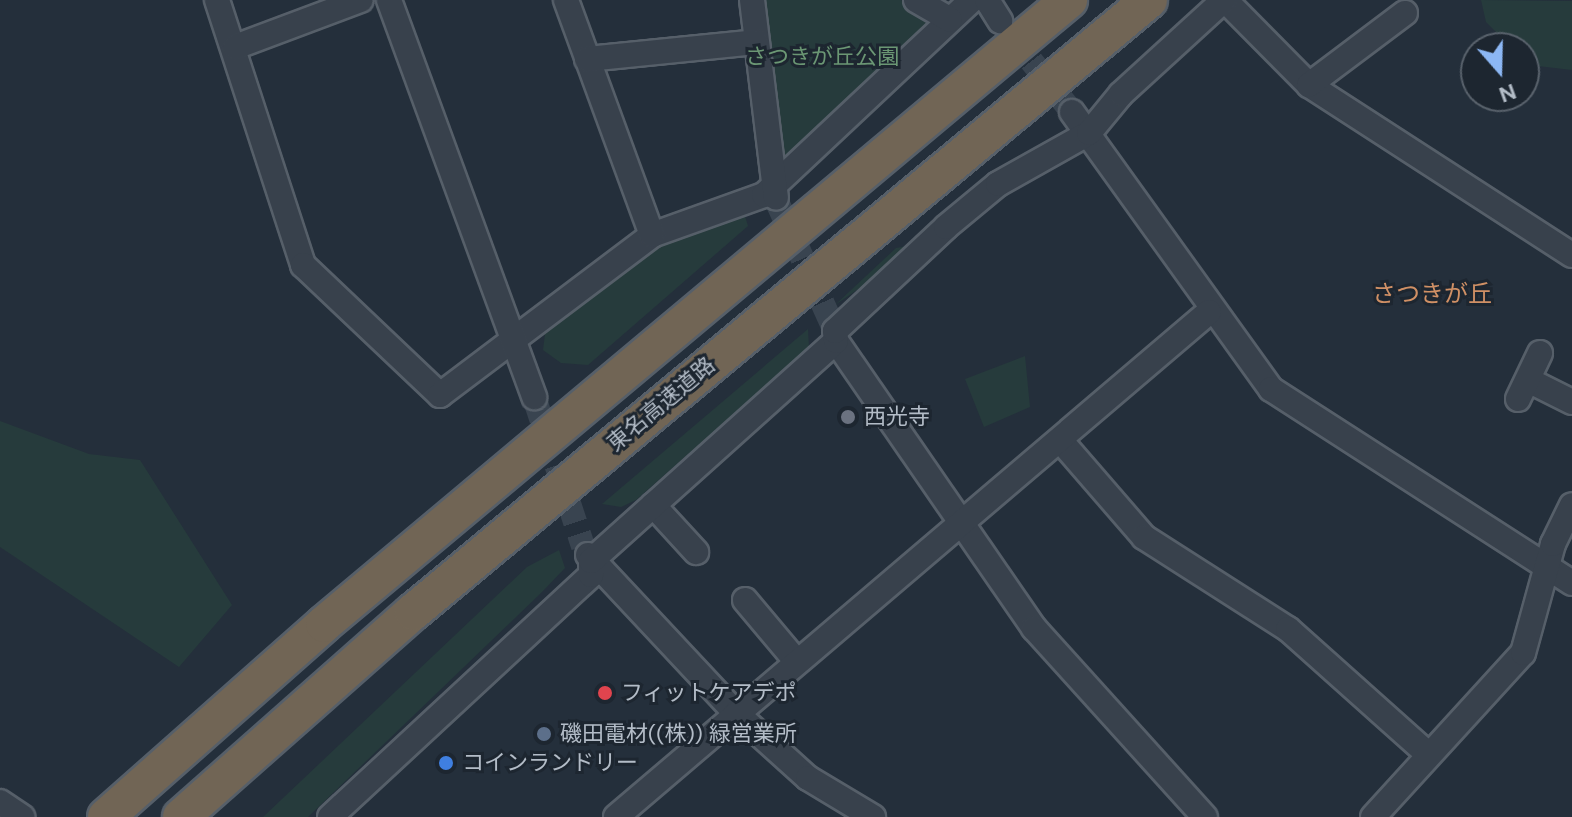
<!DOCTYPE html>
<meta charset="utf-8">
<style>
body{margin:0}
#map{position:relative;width:1572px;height:817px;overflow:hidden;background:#242f3b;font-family:"DM Sans","Noto Sans JP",sans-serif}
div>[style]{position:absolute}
.green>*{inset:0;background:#263b3c}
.minor-tunnel>*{height:24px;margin-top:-12px;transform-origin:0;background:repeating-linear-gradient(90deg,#394450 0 24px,transparent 0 36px)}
.roads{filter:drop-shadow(2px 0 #565f69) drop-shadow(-2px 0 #565f69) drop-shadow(0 2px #565f69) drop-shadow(0 -2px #565f69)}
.minor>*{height:24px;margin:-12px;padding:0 12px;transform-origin:12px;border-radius:12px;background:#38414c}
.highway>*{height:36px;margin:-18px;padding:0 18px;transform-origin:18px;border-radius:18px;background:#716555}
.dots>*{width:22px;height:22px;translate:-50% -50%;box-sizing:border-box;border:4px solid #1d2630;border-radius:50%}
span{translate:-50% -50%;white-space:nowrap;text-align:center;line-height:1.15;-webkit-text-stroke:6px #1d2630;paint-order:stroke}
.park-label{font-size:22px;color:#6b9774}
.street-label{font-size:22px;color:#b3bcc7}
.poi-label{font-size:22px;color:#b3bcc7}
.left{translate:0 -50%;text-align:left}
.neighbourhood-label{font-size:24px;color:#d09065}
.north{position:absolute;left:1460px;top:32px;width:80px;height:80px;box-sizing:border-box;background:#1d2630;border:2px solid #59626c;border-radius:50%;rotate:160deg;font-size:22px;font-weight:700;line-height:32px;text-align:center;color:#b3bcc7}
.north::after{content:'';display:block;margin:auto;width:28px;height:36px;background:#8cb7f4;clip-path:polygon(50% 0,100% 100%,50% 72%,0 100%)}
</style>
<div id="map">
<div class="green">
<div style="clip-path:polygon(759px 0,901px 0,939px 24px,781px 172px)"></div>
<div style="clip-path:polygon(1481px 0,1572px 1px,1572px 70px,1529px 65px,1524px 48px,1512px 48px,1486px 22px)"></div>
<div style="clip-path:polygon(745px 216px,748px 226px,588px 365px,561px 363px,543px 350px,545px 334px,660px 244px)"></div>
<div style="clip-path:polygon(907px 246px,892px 266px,835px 305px,896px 248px)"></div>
<div style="clip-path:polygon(808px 329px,809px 348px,636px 500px,621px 507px,602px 504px)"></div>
<div style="clip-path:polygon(1025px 356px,1030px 407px,984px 427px,965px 379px)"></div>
<div style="clip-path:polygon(0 421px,89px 454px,140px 460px,232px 605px,179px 667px,0 547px)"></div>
<div style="clip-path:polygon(559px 550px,565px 568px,542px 592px,308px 817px,263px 817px,527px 567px)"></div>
</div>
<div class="minor-tunnel">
<div style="left:1009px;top:33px;width:101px;rotate:51.4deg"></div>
<div style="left:778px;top:204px;width:139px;rotate:65.8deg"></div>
<div style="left:534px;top:397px;width:157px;rotate:71.8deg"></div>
</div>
<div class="roads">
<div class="minor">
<div style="left:217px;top:0;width:279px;rotate:72deg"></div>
<div style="left:303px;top:265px;width:189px;rotate:43.5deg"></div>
<div style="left:440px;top:395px;width:266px;rotate:-37deg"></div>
<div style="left:652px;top:235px;width:119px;rotate:-19.7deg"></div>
<div style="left:764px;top:195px;width:285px;rotate:-43.2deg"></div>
<div style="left:389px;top:0;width:423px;rotate:69.9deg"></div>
<div style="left:566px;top:0;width:250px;rotate:69.9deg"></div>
<div style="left:752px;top:0;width:199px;rotate:83.1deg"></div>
<div style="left:916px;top:0;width:39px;rotate:30deg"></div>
<div style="left:987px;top:0;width:25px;rotate:58deg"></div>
<div style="left:1225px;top:0;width:120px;rotate:45.3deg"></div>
<div style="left:1309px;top:85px;width:313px;rotate:32.9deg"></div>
<div style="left:235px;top:47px;width:134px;rotate:-20.5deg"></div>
<div style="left:587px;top:59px;width:170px;rotate:-5.7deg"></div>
<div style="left:1309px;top:85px;width:120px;rotate:-36.9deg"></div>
<div style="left:1072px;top:112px;width:341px;rotate:54.3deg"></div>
<div style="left:1271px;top:389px;width:358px;rotate:32.8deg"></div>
<div style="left:836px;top:341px;width:349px;rotate:55.4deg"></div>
<div style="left:1034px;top:628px;width:255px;rotate:47.9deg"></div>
<div style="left:1530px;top:381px;width:47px;rotate:26.6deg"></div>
<div style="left:1518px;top:399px;width:51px;rotate:-64.4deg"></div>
<div style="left:1060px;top:440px;width:128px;rotate:49.1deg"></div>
<div style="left:1144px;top:537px;width:171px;rotate:32.6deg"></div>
<div style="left:1288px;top:629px;width:188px;rotate:41.8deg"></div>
<div style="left:653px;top:505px;width:64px;rotate:47.5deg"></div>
<div style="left:588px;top:555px;width:216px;rotate:46.9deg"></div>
<div style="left:736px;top:713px;width:97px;rotate:42.1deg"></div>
<div style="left:808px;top:778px;width:76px;rotate:31deg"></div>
<div style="left:745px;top:600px;width:81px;rotate:50deg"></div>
<div style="left:0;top:802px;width:27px;rotate:34deg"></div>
<div style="left:330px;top:817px;width:356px;rotate:-42.8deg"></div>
<div style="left:591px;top:575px;width:14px;rotate:-90deg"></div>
<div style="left:591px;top:561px;width:329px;rotate:-41.9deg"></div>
<div style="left:836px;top:341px;width:10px;rotate:-96deg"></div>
<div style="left:835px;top:331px;width:152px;rotate:-43.1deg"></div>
<div style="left:946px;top:227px;width:67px;rotate:-39.6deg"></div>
<div style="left:998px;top:184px;width:104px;rotate:-29.3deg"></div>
<div style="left:1089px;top:133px;width:50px;rotate:-50.6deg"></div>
<div style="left:1121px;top:94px;width:139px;rotate:-42.4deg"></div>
<div style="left:616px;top:817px;width:779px;rotate:-40.42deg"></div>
<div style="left:1373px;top:817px;width:222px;rotate:-47.6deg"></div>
<div style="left:1523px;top:653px;width:113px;rotate:-74.6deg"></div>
<div style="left:1553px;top:544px;width:43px;rotate:-64deg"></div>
</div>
<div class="highway">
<div style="left:106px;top:817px;width:291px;rotate:-41.5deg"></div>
<div style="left:324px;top:624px;width:972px;rotate:-39.95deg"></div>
<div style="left:181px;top:817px;width:310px;rotate:-41.5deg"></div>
<div style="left:413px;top:612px;width:957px;rotate:-39.74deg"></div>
</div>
</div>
<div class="dots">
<div style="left:848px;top:417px;background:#6b7280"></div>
<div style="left:605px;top:693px;background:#e0444e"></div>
<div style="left:544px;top:734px;background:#5c6f8a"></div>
<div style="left:446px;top:763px;background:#3f7fe0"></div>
</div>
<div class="park-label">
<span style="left:822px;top:57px">さつきが丘公園</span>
</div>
<div class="street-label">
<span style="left:661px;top:404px;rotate:-40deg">東名高速道路</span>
</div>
<div class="poi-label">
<span class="left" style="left:864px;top:417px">西光寺</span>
<span class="left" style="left:621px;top:693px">フィットケアデポ</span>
<span class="left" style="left:560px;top:734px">磯田電材((株)) 緑営業所</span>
<span class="left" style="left:462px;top:763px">コインランドリー</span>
</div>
<div class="neighbourhood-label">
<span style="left:1432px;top:294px">さつきが丘</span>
</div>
<div class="north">N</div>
</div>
